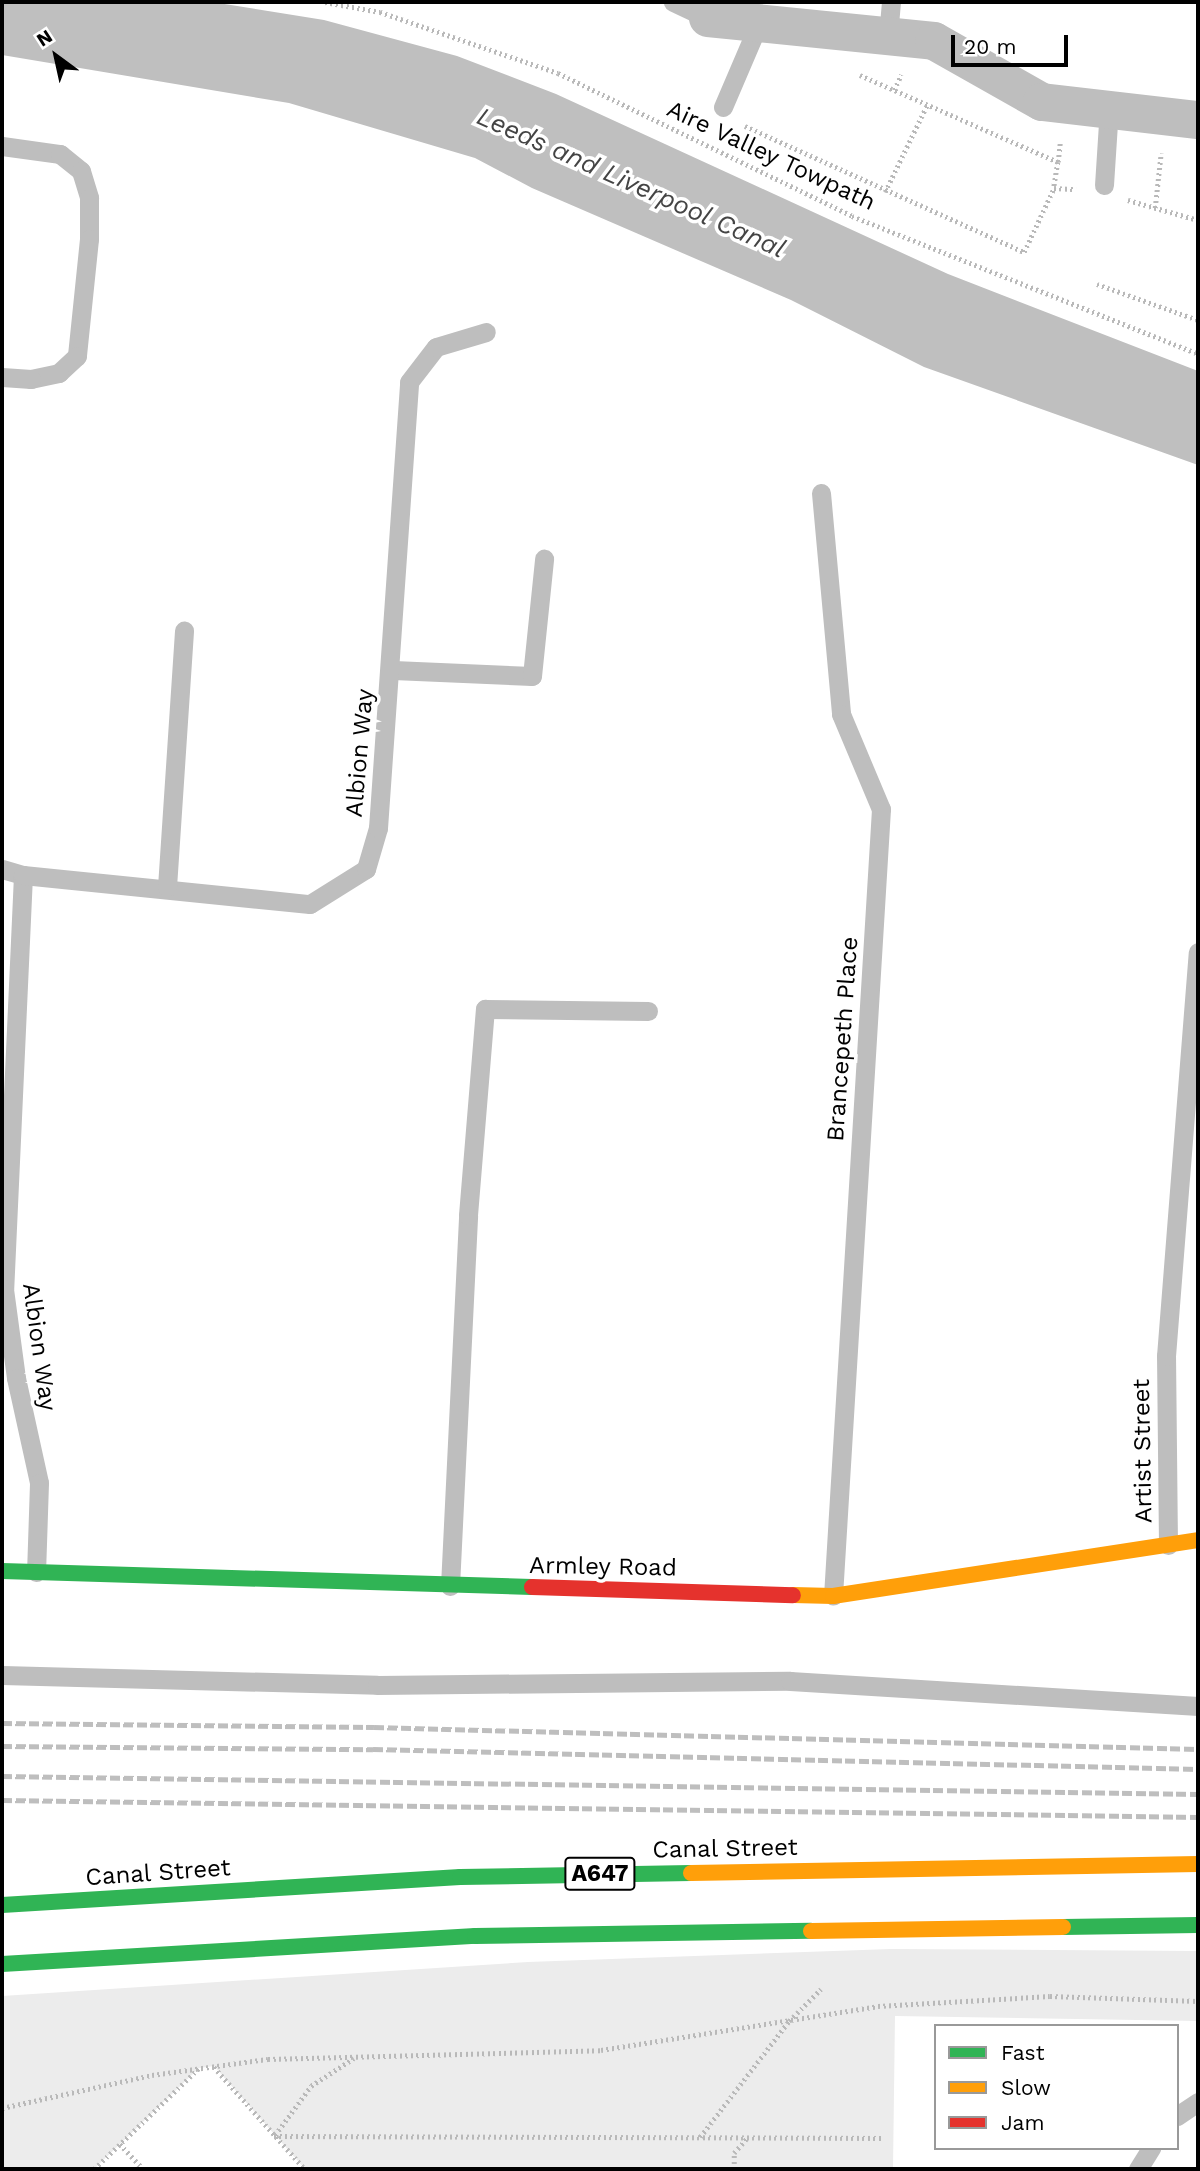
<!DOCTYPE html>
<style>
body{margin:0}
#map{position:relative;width:1200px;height:2171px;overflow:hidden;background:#fff;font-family:"Work Sans",sans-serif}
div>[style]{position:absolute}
.green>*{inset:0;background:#ececec}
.water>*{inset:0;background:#bfbfbf}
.path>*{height:4.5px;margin-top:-2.25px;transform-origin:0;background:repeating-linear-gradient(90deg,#b9b9b9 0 2px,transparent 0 5.5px)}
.lane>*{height:19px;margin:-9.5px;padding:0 9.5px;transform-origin:9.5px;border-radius:9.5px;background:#bebebe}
.street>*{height:38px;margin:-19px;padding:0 19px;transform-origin:19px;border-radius:19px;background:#bebebe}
.fast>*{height:16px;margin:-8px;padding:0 8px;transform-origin:8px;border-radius:8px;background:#30b455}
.slow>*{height:16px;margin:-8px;padding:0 8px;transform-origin:8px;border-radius:8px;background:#ff9f0a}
.jam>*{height:16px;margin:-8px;padding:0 8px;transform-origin:8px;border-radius:8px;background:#e5322d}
.rail>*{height:5px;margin-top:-2.5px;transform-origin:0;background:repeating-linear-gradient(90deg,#bebebe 0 10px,transparent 0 13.5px)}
span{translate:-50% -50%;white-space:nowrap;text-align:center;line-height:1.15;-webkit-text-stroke:7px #fff;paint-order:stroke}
.shield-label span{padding:2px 5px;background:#fff;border:2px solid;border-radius:5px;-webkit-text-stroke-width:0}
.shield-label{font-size:23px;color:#000;font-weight:700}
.street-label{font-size:24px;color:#000}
.water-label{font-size:26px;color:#444;font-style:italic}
.frame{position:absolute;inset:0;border:4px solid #000;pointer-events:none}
.legend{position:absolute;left:934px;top:2024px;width:245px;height:126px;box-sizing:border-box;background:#fff;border:2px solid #999;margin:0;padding:9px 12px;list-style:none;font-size:21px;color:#000}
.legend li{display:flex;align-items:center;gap:14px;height:35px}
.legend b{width:35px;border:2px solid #999}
.north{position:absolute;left:21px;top:21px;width:70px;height:70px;-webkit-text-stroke:5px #fff;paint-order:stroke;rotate:327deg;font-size:19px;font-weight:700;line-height:28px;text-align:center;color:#000}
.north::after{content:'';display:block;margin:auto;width:24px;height:32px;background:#000;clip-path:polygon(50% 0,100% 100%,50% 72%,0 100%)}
.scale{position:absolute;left:951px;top:35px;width:117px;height:32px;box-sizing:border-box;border:4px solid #000;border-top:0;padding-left:9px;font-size:21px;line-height:24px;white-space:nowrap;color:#000;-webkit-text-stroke:5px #fff;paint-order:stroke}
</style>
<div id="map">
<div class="green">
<div style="clip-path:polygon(891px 1949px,1198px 1951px,1198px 2021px,895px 2016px,893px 2169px,305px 2169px,214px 2066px,199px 2068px,94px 2169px,2px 2169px,2px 1996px,528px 1962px)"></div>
</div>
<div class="water">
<div style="clip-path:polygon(2px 2px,212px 2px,324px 20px,457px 56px,556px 94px,948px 274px,1198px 371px,1198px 465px,924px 367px,791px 300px,532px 188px,475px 158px,289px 103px,2px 55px)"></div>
</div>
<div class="path">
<div style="left:325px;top:2px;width:56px;rotate:10.3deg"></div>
<div style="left:380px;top:12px;width:188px;rotate:18.9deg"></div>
<div style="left:558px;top:73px;width:327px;rotate:25.9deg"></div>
<div style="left:852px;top:216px;width:373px;rotate:21.7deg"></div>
<div style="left:860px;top:75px;width:216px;rotate:23.7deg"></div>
<div style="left:1058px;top:162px;width:26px;rotate:99deg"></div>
<div style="left:1054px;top:188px;width:22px;rotate:3deg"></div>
<div style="left:894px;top:90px;width:17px;rotate:-65deg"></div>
<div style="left:745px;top:126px;width:306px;rotate:24.3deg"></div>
<div style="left:1024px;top:252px;width:71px;rotate:-64.9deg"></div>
<div style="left:1058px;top:162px;width:20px;rotate:-84deg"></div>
<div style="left:885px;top:192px;width:97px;rotate:-64.2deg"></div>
<div style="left:1128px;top:200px;width:73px;rotate:15.9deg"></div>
<div style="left:1155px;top:208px;width:55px;rotate:-83.8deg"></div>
<div style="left:1097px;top:284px;width:107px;rotate:19.6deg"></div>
<div style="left:214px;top:2067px;width:137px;rotate:48.3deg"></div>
<div style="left:2px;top:2108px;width:154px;rotate:-12.4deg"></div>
<div style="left:152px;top:2075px;width:117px;rotate:-7.9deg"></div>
<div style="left:268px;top:2059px;width:333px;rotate:-1.5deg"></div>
<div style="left:601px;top:2050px;width:280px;rotate:-9deg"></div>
<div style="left:878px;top:2006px;width:172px;rotate:-3.3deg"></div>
<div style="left:1050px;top:1996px;width:148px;rotate:1.9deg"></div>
<div style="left:275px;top:2135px;width:61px;rotate:-53.7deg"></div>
<div style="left:311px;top:2086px;width:51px;rotate:-33.1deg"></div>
<div style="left:274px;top:2136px;width:610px;rotate:0.19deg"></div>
<div style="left:700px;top:2137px;width:146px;rotate:-52.5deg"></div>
<div style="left:789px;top:2021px;width:45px;rotate:-45deg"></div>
<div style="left:120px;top:2144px;width:34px;rotate:47deg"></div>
<div style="left:94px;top:2169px;width:146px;rotate:-43.9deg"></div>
<div style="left:734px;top:2169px;width:16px;rotate:-90deg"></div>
<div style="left:734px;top:2153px;width:20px;rotate:-49deg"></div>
</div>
<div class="lane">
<div style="left:673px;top:2px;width:38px;rotate:25deg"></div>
<div style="left:888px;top:36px;width:34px;rotate:-85deg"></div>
<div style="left:723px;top:107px;width:91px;rotate:-66.8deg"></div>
<div style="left:2px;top:146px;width:59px;rotate:7.9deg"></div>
<div style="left:60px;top:154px;width:27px;rotate:39deg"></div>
<div style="left:81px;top:171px;width:28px;rotate:73deg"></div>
<div style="left:89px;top:198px;width:41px;rotate:90deg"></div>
<div style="left:89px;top:239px;width:118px;rotate:95.9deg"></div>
<div style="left:77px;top:356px;width:25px;rotate:137deg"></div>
<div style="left:59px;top:373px;width:29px;rotate:168deg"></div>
<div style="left:31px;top:379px;width:29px;rotate:-176deg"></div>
<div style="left:1104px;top:185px;width:78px;rotate:-86.3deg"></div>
<div style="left:821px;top:493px;width:222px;rotate:84.8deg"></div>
<div style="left:841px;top:714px;width:103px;rotate:67.2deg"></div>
<div style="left:881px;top:809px;width:788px;rotate:93.49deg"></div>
<div style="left:393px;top:670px;width:139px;rotate:2.5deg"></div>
<div style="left:532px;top:676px;width:118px;rotate:-84.1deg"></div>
<div style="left:2px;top:869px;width:22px;rotate:16deg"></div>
<div style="left:23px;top:875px;width:414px;rotate:92.6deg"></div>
<div style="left:4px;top:1289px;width:90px;rotate:82.3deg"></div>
<div style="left:16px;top:1378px;width:107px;rotate:77.6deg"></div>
<div style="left:39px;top:1483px;width:89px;rotate:91.9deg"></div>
<div style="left:23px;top:875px;width:288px;rotate:5.8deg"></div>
<div style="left:310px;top:904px;width:66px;rotate:-32deg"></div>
<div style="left:366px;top:869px;width:43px;rotate:-73.7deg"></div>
<div style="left:378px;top:828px;width:447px;rotate:-86deg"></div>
<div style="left:409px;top:382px;width:44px;rotate:-52.4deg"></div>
<div style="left:436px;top:347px;width:52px;rotate:-16.7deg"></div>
<div style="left:167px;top:887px;width:257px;rotate:-86.2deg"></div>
<div style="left:1168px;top:1545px;width:189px;rotate:-90.6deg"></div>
<div style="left:1166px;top:1356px;width:405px;rotate:-85.5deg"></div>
<div style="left:450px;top:1586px;width:371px;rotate:-87.2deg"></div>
<div style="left:468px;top:1215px;width:207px;rotate:-85.3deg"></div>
<div style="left:485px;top:1009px;width:163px;rotate:0.7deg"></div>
<div style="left:2px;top:1675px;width:375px;rotate:1.5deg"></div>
<div style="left:377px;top:1685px;width:413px;rotate:-0.6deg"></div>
<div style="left:790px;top:1681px;width:409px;rotate:3.5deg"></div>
<div style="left:1177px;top:2116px;width:25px;rotate:-34deg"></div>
<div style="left:1138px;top:2169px;width:25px;rotate:-58deg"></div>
</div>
<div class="street">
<div style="left:708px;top:18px;width:227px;rotate:5.8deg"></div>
<div style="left:934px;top:41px;width:124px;rotate:29.5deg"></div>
<div style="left:1042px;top:102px;width:157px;rotate:6.6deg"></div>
</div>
<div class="fast">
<div style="left:2px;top:1571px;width:530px;rotate:1.73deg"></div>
<div style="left:2px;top:1905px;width:459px;rotate:-3.5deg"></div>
<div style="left:460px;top:1877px;width:231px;rotate:-1deg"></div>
<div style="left:1063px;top:1927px;width:135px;rotate:-0.8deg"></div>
<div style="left:2px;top:1964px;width:474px;rotate:-3.4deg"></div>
<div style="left:475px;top:1936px;width:336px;rotate:-0.9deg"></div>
</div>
<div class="slow">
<div style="left:793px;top:1595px;width:40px;rotate:1.4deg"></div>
<div style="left:833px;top:1596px;width:369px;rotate:-8.7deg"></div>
<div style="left:691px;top:1873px;width:507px;rotate:-1.02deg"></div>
<div style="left:811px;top:1931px;width:252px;rotate:-0.9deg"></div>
</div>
<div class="jam">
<div style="left:532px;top:1587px;width:261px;rotate:1.8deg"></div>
</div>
<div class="rail">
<div style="left:2px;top:1723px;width:372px;rotate:0.6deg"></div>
<div style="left:374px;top:1727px;width:824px;rotate:1.53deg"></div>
<div style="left:2px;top:1746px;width:371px;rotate:0.5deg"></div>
<div style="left:373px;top:1749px;width:825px;rotate:1.39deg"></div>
<div style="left:2px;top:1776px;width:1196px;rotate:0.86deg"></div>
<div style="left:2px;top:1800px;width:1196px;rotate:0.81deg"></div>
</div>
<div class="shield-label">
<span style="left:600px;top:1874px">A647</span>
</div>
<div class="street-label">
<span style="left:771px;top:156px;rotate:25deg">Aire Valley Towpath</span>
<span style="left:360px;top:753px;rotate:-85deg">Albion Way</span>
<span style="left:843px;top:1039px;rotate:-86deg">Brancepeth Place</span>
<span style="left:39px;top:1347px;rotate:82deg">Albion Way</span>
<span style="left:1143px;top:1451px;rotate:-91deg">Artist Street</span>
<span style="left:603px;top:1567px;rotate:1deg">Armley Road</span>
<span style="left:725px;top:1849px;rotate:-1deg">Canal Street</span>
<span style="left:158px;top:1873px;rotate:-4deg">Canal Street</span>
</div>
<div class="water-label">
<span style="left:631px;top:183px;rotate:24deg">Leeds and Liverpool Canal</span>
</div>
<div class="frame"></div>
<ul class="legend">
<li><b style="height:9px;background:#30b455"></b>Fast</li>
<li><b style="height:9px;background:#ff9f0a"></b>Slow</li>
<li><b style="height:9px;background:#e5322d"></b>Jam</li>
</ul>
<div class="north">N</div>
<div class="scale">20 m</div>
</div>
